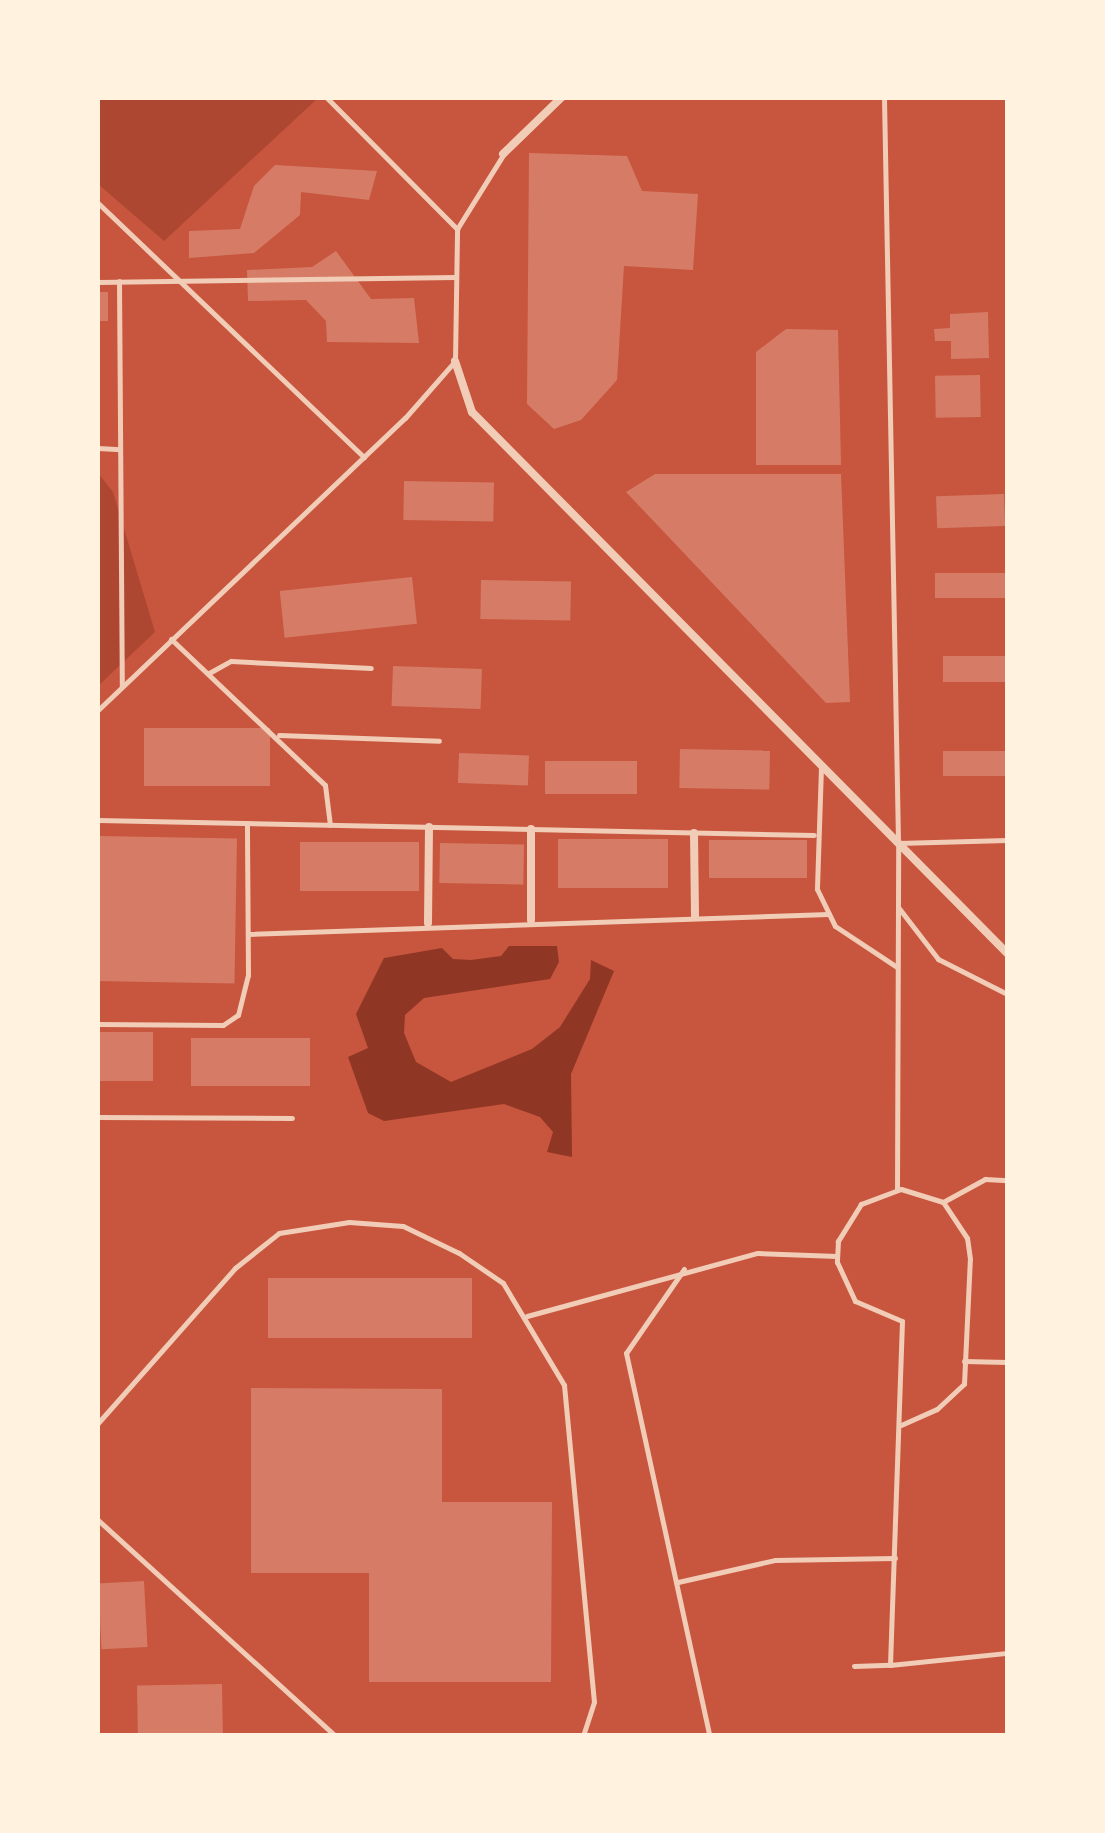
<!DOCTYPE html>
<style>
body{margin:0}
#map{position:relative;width:1105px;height:1833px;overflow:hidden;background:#c8553d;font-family:"Space Grotesk",sans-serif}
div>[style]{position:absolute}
.green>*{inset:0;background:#ae4732}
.water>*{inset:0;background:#8f3625}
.building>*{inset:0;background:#d67c66;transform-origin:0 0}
.service>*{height:5px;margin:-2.5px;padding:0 2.5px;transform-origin:2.5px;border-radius:2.5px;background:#f1ccb7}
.minor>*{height:8px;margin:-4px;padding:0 4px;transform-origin:4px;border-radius:4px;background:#f1ccb7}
span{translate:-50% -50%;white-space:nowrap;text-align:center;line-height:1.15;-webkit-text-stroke:8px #fff3e0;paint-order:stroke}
.frame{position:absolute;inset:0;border:100px solid #fff3e0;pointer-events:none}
</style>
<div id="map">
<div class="green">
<div style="clip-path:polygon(98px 98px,318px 98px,164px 241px,98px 184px)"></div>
<div style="clip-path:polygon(98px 473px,113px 492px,155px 632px,98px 686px)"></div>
</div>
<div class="water">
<div style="clip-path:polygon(509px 946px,557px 946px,559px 962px,550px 979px,424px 998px,405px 1015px,404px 1033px,416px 1062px,451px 1082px,532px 1049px,560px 1027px,590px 979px,591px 960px,614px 971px,571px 1074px,572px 1157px,547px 1152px,553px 1132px,540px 1117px,504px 1104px,384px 1121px,368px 1113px,348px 1057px,368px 1048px,356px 1014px,384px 958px,442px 948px,453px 959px,471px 960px,501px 956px)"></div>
</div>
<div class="building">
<div style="clip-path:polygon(529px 153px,627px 156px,642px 191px,698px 194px,693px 270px,624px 266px,617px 380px,581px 420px,554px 429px,527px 404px)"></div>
<div style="clip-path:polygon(275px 165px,377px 171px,369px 200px,301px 192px,300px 215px,254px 253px,189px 258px,189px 231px,240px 229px,254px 186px)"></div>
<div style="clip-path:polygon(336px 251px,371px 299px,414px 298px,419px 343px,327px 342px,326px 321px,306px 300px,248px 301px,247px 270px,312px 267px)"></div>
<div style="left:98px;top:292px;width:10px;height:29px"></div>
<div style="clip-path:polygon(988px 312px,989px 358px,951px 359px,951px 341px,935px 341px,934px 329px,950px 328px,950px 314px)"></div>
<div style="clip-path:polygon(786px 329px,838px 330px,841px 465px,756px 465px,756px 352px)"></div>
<div style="left:980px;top:375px;width:42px;height:45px;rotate:89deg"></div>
<div style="clip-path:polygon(655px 474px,841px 474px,850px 702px,826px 703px,626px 492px)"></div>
<div style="left:404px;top:481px;width:90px;height:39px;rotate:1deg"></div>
<div style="left:1004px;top:494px;width:32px;height:68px;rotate:88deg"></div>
<div style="left:1007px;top:573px;width:25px;height:72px;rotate:90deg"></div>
<div style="left:412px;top:577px;width:47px;height:133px;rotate:84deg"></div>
<div style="left:481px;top:580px;width:90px;height:39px;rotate:1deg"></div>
<div style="left:1007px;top:656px;width:26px;height:64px;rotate:90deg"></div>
<div style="left:393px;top:666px;width:89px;height:40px;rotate:2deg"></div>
<div style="left:144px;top:728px;width:126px;height:58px"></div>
<div style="left:680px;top:749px;width:90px;height:39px;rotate:1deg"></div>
<div style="left:1007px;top:751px;width:25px;height:64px;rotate:90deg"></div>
<div style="left:459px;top:753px;width:70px;height:30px;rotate:2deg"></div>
<div style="left:545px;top:761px;width:92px;height:33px"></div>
<div style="left:98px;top:836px;width:139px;height:145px;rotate:1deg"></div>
<div style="left:558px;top:839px;width:110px;height:49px"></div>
<div style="left:709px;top:840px;width:98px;height:38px"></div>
<div style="left:300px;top:842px;width:119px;height:49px"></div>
<div style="left:440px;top:843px;width:84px;height:40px;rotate:1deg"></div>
<div style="left:98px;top:1032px;width:55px;height:49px"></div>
<div style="left:191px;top:1038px;width:119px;height:48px"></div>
<div style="left:268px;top:1278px;width:204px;height:60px"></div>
<div style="clip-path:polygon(251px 1388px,442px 1389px,442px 1502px,552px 1502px,551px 1682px,369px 1682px,369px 1573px,251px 1573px)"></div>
<div style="left:144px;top:1581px;width:66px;height:46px;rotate:87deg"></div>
<div style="left:222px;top:1684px;width:51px;height:85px;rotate:89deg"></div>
</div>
<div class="service">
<div style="left:327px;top:98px;width:185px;rotate:45.2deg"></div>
<div style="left:884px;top:98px;width:745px;rotate:88.92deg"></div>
<div style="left:898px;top:843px;width:109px;rotate:-1.6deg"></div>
<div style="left:98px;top:203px;width:368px;rotate:43.7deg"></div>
<div style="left:119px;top:281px;width:406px;rotate:89.6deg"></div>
<div style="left:98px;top:282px;width:358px;rotate:-0.8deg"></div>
<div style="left:98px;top:448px;width:22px;rotate:3deg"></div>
<div style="left:171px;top:639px;width:212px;rotate:43.5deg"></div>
<div style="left:325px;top:785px;width:40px;rotate:82.9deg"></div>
<div style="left:209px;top:673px;width:25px;rotate:-29deg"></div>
<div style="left:231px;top:661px;width:140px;rotate:2.9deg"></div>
<div style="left:98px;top:710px;width:424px;rotate:-43.6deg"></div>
<div style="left:405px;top:418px;width:76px;rotate:-48.7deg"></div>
<div style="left:455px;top:361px;width:132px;rotate:-89.1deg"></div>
<div style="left:457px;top:229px;width:87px;rotate:-58.1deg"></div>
<div style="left:279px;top:735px;width:160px;rotate:2.1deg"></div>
<div style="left:821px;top:767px;width:122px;rotate:91.9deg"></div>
<div style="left:817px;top:889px;width:41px;rotate:64.1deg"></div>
<div style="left:835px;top:926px;width:74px;rotate:33.5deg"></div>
<div style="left:98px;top:820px;width:716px;rotate:1.2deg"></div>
<div style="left:898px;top:907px;width:66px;rotate:52.4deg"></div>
<div style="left:938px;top:959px;width:77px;rotate:26.9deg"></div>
<div style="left:248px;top:934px;width:581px;rotate:-1.97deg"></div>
<div style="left:98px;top:1024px;width:125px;rotate:0.5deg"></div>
<div style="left:223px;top:1025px;width:18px;rotate:-34deg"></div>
<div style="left:238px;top:1015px;width:41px;rotate:-76deg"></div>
<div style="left:248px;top:975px;width:152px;rotate:-90.4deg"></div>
<div style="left:98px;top:1117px;width:194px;rotate:0.3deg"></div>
<div style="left:897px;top:1190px;width:346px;rotate:-89.8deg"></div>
<div style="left:943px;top:1202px;width:48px;rotate:-28.7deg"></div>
<div style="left:985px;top:1179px;width:22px;rotate:3deg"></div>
<div style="left:684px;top:1269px;width:102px;rotate:124.6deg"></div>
<div style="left:626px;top:1353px;width:391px;rotate:77.7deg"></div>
<div style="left:527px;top:1316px;width:239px;rotate:-15.3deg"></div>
<div style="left:758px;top:1253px;width:79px;rotate:2.2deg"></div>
<div style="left:964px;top:1361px;width:43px;rotate:1.3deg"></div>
<div style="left:98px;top:1423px;width:207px;rotate:-48.5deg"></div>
<div style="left:235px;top:1268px;width:56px;rotate:-38.5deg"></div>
<div style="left:279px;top:1233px;width:71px;rotate:-8.9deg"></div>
<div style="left:349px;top:1222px;width:54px;rotate:4.2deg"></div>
<div style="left:403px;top:1226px;width:62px;rotate:25.7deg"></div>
<div style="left:459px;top:1253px;width:53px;rotate:34.3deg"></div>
<div style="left:503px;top:1283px;width:119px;rotate:59.1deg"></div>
<div style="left:564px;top:1385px;width:318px;rotate:84.6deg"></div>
<div style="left:594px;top:1702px;width:35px;rotate:108deg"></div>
<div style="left:901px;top:1425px;width:39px;rotate:-24deg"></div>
<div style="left:937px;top:1409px;width:37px;rotate:-43deg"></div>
<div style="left:964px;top:1384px;width:125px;rotate:-87.3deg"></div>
<div style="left:970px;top:1259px;width:21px;rotate:-98deg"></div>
<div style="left:967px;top:1238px;width:43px;rotate:-123.7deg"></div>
<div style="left:943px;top:1202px;width:44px;rotate:-162.8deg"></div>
<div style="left:901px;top:1189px;width:43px;rotate:159.4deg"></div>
<div style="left:861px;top:1204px;width:44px;rotate:121.9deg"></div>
<div style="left:838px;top:1241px;width:21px;rotate:93deg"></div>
<div style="left:837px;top:1262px;width:43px;rotate:65.2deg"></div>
<div style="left:855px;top:1301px;width:51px;rotate:23.1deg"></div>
<div style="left:902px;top:1321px;width:344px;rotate:92deg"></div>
<div style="left:890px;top:1665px;width:118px;rotate:-5.9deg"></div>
<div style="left:98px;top:1520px;width:319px;rotate:42.3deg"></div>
<div style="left:678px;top:1582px;width:99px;rotate:-12.8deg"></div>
<div style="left:775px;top:1560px;width:120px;rotate:-1deg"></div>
<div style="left:854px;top:1666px;width:36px;rotate:-2deg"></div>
</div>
<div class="minor">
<div style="left:503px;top:154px;width:81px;rotate:-44deg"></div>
<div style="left:455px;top:361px;width:54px;rotate:71.6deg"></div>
<div style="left:472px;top:412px;width:761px;rotate:45.32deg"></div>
<div style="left:531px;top:829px;width:91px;rotate:90deg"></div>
<div style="left:694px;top:833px;width:83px;rotate:89.3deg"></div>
<div style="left:428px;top:923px;width:96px;rotate:-89.4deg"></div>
</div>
<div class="frame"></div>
</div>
